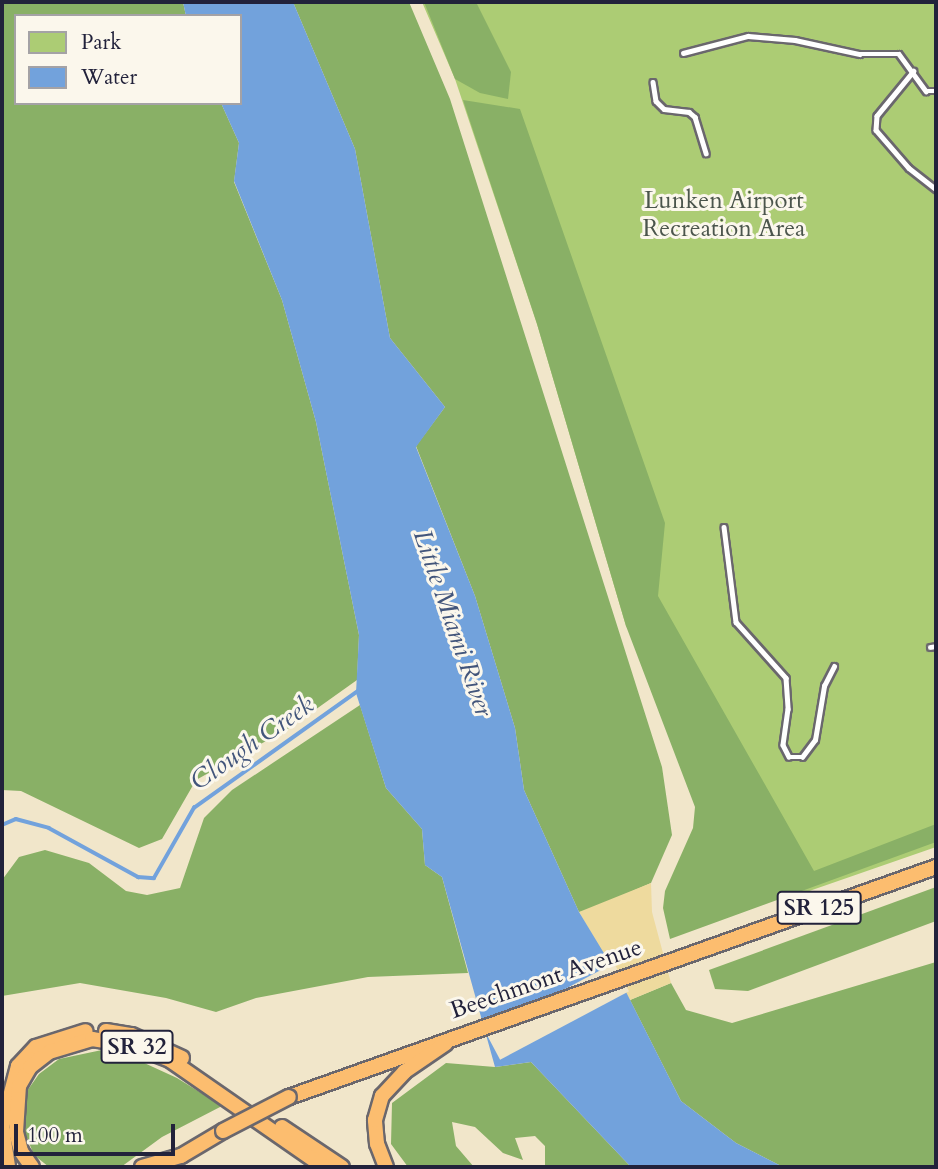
<!DOCTYPE html>
<style>
body{margin:0}
#map{position:relative;width:938px;height:1169px;overflow:hidden;background:#f1e6ca;font-family:Cardo,serif}
div>[style]{position:absolute}
.green>*{inset:0;background:#accc74}
.forest>*{inset:0;background:#89b066}
.sand>*{inset:0;background:#eeda9e}
.water>*{inset:0;background:#72a2dc}
.pier>*{inset:0;background:#f1e6ca;transform-origin:0 0}
.stream>*{height:3.5px;margin:-1.75px;padding:0 1.75px;transform-origin:1.75px;border-radius:1.75px;background:#72a2dc}
.roads{filter:drop-shadow(2px 0 #6a676d) drop-shadow(-2px 0 #6a676d) drop-shadow(0 2px #6a676d) drop-shadow(0 -2px #6a676d)}
.service>*{height:4.5px;margin:-2.25px;padding:0 2.25px;transform-origin:2.25px;border-radius:2.25px;background:#fff}
.trunk>*{height:14px;margin:-7px;padding:0 7px;transform-origin:7px;border-radius:7px;background:#fcbd6f}
.bridges{filter:drop-shadow(2px 0 #6a676d) drop-shadow(-2px 0 #6a676d) drop-shadow(0 2px #6a676d) drop-shadow(0 -2px #6a676d)}
.trunk-bridge>*{height:14px;margin:-7px;padding:0 7px;transform-origin:7px;border-radius:7px;background:#fcbd6f}
span{translate:-50% -50%;white-space:nowrap;text-align:center;line-height:1.15;-webkit-text-stroke:6px #fbf7ec;paint-order:stroke}
.shield-label span{padding:2px 5px;background:#fbf7ec;border:2px solid;border-radius:5px;-webkit-text-stroke-width:0}
.shield-label{font-size:23px;color:#22223b;font-weight:700}
.park-label{font-size:24px;color:#4b554c}
.street-label{font-size:24px;color:#22223b}
.water-label{font-size:26px;color:#42557b;font-style:italic}
.frame{position:absolute;inset:0;border:4px solid #22223b;pointer-events:none}
.legend{position:absolute;left:14px;top:14px;width:228px;height:91px;box-sizing:border-box;background:#fbf7ec;border:2px solid #a4a2a5;margin:0;padding:9px 12px;list-style:none;font-size:21px;color:#22223b}
.legend li{display:flex;align-items:center;gap:14px;height:35px}
.legend b{width:35px;border:2px solid #a4a2a5}
.scale{position:absolute;left:14px;top:1124px;width:161px;height:32px;box-sizing:border-box;border:4px solid #22223b;border-top:0;padding-left:9px;font-size:21px;line-height:24px;white-space:nowrap;color:#22223b;-webkit-text-stroke:5px #fbf7ec;paint-order:stroke}
</style>
<div id="map">
<div class="green">
<div style="clip-path:polygon(422px 2px,936px 2px,936px 847px,792px 897px,626px 626px,537px 324px,455px 79px)"></div>
</div>
<div class="forest">
<div style="clip-path:polygon(2px 2px,183px 2px,186px 16px,16px 16px,16px 103px,221px 103px,239px 143px,234px 182px,282px 300px,316px 422px,359px 635px,357px 680px,291px 727px,196px 780px,162px 839px,139px 848px,21px 791px,2px 790px)"></div>
<div style="clip-path:polygon(293px 2px,409px 2px,450px 99px,662px 767px,672px 835px,651px 883px,587px 911px,579px 912px,524px 790px,515px 728px,475px 596px,416px 446px,445px 407px,390px 338px,355px 149px)"></div>
<div style="clip-path:polygon(424px 2px,476px 2px,511px 72px,508px 99px,480px 93px,455px 79px)"></div>
<div style="clip-path:polygon(463px 100px,520px 109px,665px 523px,658px 596px,814px 871px,936px 824px,936px 842px,670px 939px,663px 908px,665px 891px,693px 828px,695px 807px,626px 626px,537px 324px)"></div>
<div style="clip-path:polygon(360px 705px,386px 788px,422px 829px,425px 865px,442px 877px,468px 973px,368px 977px,256px 998px,216px 1012px,166px 998px,80px 983px,2px 996px,2px 880px,19px 857px,45px 850px,89px 863px,126px 891px,147px 895px,180px 888px,204px 818px,232px 790px)"></div>
<div style="clip-path:polygon(936px 887px,936px 921px,748px 991px,715px 989px,709px 970px)"></div>
<div style="clip-path:polygon(936px 962px,936px 1167px,783px 1167px,736px 1143px,681px 1101px,630px 1000px,671px 983px,686px 1010px,732px 1023px)"></div>
<div style="clip-path:polygon(102px 1050px,129px 1056px,177px 1078px,222px 1106px,162px 1137px,121px 1167px,49px 1167px,34px 1155px,23px 1128px,27px 1091px,39px 1074px,59px 1059px)"></div>
<div style="clip-path:polygon(531px 1062px,631px 1167px,545px 1167px,545px 1146px,535px 1136px,515px 1138px,523px 1160px,503px 1153px,475px 1127px,452px 1122px,456px 1146px,474px 1167px,408px 1167px,391px 1144px,392px 1103px,446px 1063px,495px 1067px)"></div>
</div>
<div class="sand">
<div style="clip-path:polygon(651px 883px,652px 912px,671px 983px,630px 1000px,579px 912px)"></div>
</div>
<div class="water">
<div style="clip-path:polygon(183px 2px,293px 2px,355px 149px,390px 338px,445px 407px,416px 447px,475px 596px,515px 728px,524px 790px,579px 912px,619px 978px,681px 1101px,736px 1143px,783px 1167px,631px 1167px,531px 1062px,495px 1067px,442px 877px,425px 865px,422px 829px,386px 788px,356px 693px,359px 635px,316px 422px,282px 300px,234px 181px,239px 143px,221px 103px,240px 103px,240px 16px,186px 16px)"></div>
</div>
<div class="pier">
<div style="left:614px;top:963px;width:32px;height:146px;rotate:62deg"></div>
</div>
<div class="stream">
<div style="left:2px;top:825px;width:15px;rotate:-23deg"></div>
<div style="left:16px;top:819px;width:34px;rotate:15deg"></div>
<div style="left:49px;top:828px;width:102px;rotate:28.8deg"></div>
<div style="left:138px;top:877px;width:16px;rotate:4deg"></div>
<div style="left:154px;top:878px;width:81px;rotate:-60.3deg"></div>
<div style="left:194px;top:808px;width:201px;rotate:-35.5deg"></div>
</div>
<div class="roads">
<div class="service">
<div style="left:683px;top:53px;width:67px;rotate:-14.7deg"></div>
<div style="left:748px;top:36px;width:47px;rotate:4.9deg"></div>
<div style="left:795px;top:40px;width:66px;rotate:12.3deg"></div>
<div style="left:859px;top:54px;width:40px"></div>
<div style="left:899px;top:54px;width:46px;rotate:53.9deg"></div>
<div style="left:926px;top:91px;width:10px"></div>
<div style="left:914px;top:71px;width:58px;rotate:129.4deg"></div>
<div style="left:877px;top:116px;width:14px;rotate:94deg"></div>
<div style="left:876px;top:130px;width:50px;rotate:49deg"></div>
<div style="left:909px;top:168px;width:34px;rotate:38deg"></div>
<div style="left:653px;top:82px;width:19px;rotate:81deg"></div>
<div style="left:656px;top:101px;width:11px;rotate:45deg"></div>
<div style="left:664px;top:109px;width:25px;rotate:7deg"></div>
<div style="left:689px;top:112px;width:8px;rotate:40deg"></div>
<div style="left:695px;top:117px;width:38px;rotate:73deg"></div>
<div style="left:724px;top:527px;width:96px;rotate:82.8deg"></div>
<div style="left:736px;top:622px;width:75px;rotate:48.2deg"></div>
<div style="left:786px;top:678px;width:31px;rotate:86deg"></div>
<div style="left:788px;top:709px;width:36px;rotate:98deg"></div>
<div style="left:783px;top:745px;width:13px;rotate:63deg"></div>
<div style="left:789px;top:757px;width:13px"></div>
<div style="left:802px;top:757px;width:21px;rotate:-53deg"></div>
<div style="left:815px;top:740px;width:55px;rotate:-80.5deg"></div>
<div style="left:824px;top:686px;width:22px;rotate:-63deg"></div>
<div style="left:930px;top:647px;width:6px;rotate:-9deg"></div>
</div>
<div class="trunk">
<div style="left:106px;top:1031px;width:26px;rotate:9deg"></div>
<div style="left:132px;top:1035px;width:55px;rotate:24.7deg"></div>
<div style="left:289px;top:1097px;width:687px;rotate:-19.57deg"></div>
<div style="left:2px;top:1127px;width:63px;rotate:-75.3deg"></div>
<div style="left:18px;top:1066px;width:26px;rotate:-47deg"></div>
<div style="left:36px;top:1047px;width:52px;rotate:-17.7deg"></div>
<div style="left:282px;top:1127px;width:72px;rotate:33.7deg"></div>
<div style="left:2px;top:1128px;width:39px;rotate:81deg"></div>
<div style="left:32px;top:1167px;width:19px;rotate:-125deg"></div>
<div style="left:21px;top:1151px;width:20px;rotate:-105deg"></div>
<div style="left:16px;top:1132px;width:46px;rotate:-86.3deg"></div>
<div style="left:19px;top:1086px;width:22px;rotate:-60deg"></div>
<div style="left:30px;top:1067px;width:24px;rotate:-38deg"></div>
<div style="left:49px;top:1052px;width:45px;rotate:-16.8deg"></div>
<div style="left:92px;top:1039px;width:39px;rotate:9deg"></div>
<div style="left:131px;top:1045px;width:42px;rotate:21deg"></div>
<div style="left:170px;top:1060px;width:188px;rotate:34.8deg"></div>
<div style="left:142px;top:1167px;width:41px;rotate:-15.8deg"></div>
<div style="left:181px;top:1156px;width:49px;rotate:-30.8deg"></div>
<div style="left:386px;top:1167px;width:25px;rotate:-111deg"></div>
<div style="left:377px;top:1144px;width:24px;rotate:-95deg"></div>
<div style="left:375px;top:1120px;width:25px;rotate:-74deg"></div>
<div style="left:382px;top:1096px;width:33px;rotate:-47deg"></div>
<div style="left:404px;top:1072px;width:50px;rotate:-34.3deg"></div>
</div>
</div>
<div class="bridges">
<div class="trunk-bridge">
<div style="left:223px;top:1131px;width:74px;rotate:-27.3deg"></div>
</div>
</div>
<div class="shield-label">
<span style="left:819px;top:908px">SR 125</span>
<span style="left:137px;top:1047px">SR 32</span>
</div>
<div class="park-label">
<span style="left:724px;top:215px">Lunken Airport<br>Recreation Area</span>
</div>
<div class="street-label">
<span style="left:546px;top:979px;rotate:-19deg">Beechmont Avenue</span>
</div>
<div class="water-label">
<span style="left:453px;top:623px;rotate:71deg">Little Miami River</span>
<span style="left:252px;top:743px;rotate:-35deg">Clough Creek</span>
</div>
<div class="frame"></div>
<ul class="legend">
<li><b style="height:19px;background:#accc74"></b>Park</li>
<li><b style="height:19px;background:#72a2dc"></b>Water</li>
</ul>
<div class="scale">100 m</div>
</div>
